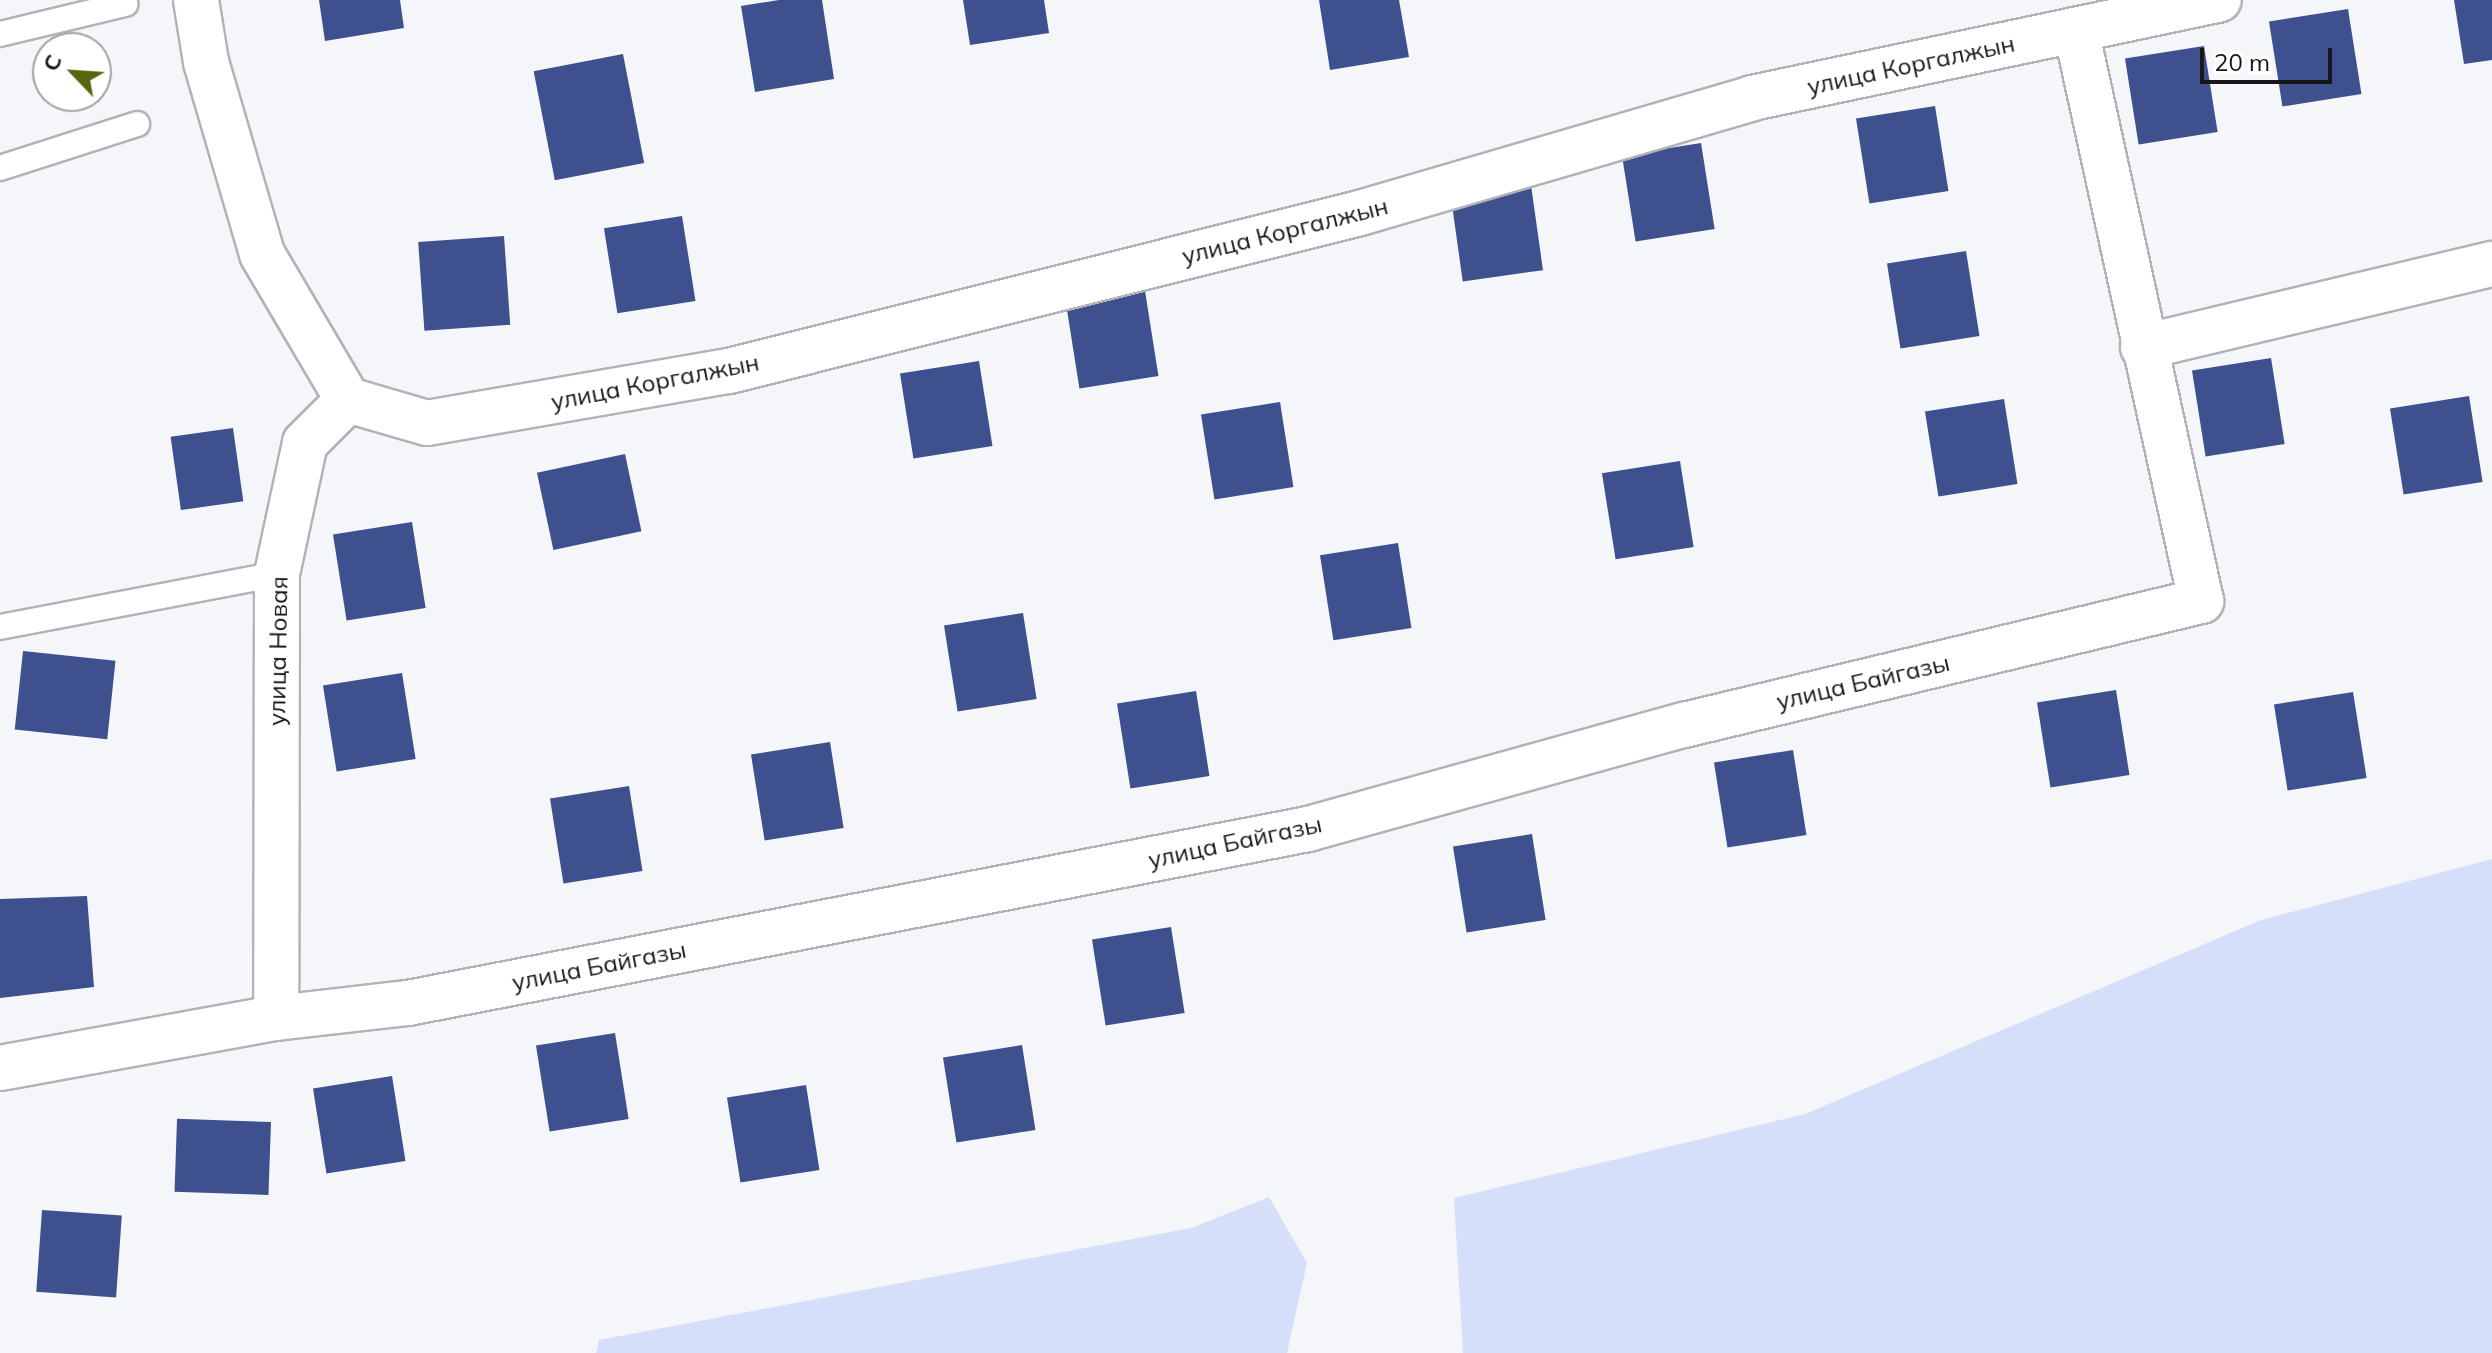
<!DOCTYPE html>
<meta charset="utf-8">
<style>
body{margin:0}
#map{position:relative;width:2492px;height:1353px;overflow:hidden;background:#f5f6f9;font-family:Mulish,sans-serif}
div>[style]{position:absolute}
.green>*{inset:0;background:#d6dff9}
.building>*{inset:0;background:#3f508f;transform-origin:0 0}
.roads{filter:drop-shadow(2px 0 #b2b3b6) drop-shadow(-2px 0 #b2b3b6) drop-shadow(0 2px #b2b3b6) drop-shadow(0 -2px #b2b3b6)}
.lane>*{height:24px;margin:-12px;padding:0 12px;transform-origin:12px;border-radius:12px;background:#fff}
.street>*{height:44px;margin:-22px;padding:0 22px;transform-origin:22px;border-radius:22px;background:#fff}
span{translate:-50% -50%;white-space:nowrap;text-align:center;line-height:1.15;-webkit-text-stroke:8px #fff;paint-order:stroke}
.street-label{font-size:24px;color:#171718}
.north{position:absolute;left:32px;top:32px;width:80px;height:80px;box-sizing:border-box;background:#fff;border:2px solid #a2a2a3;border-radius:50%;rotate:295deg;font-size:22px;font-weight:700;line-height:32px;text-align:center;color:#171718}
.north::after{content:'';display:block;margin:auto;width:28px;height:36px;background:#56660f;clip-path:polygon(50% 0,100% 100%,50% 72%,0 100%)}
.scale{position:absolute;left:2200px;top:48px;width:132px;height:36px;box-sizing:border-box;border:4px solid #171718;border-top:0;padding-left:10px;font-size:24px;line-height:28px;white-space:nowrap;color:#171718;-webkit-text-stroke:6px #fff;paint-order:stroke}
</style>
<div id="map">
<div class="green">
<div style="clip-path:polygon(2492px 859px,2492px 1353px,1463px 1353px,1454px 1198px,1805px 1114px,2261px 920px)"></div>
<div style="clip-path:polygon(1269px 1197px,1307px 1263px,1287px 1353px,596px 1353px,599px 1340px,1191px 1228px)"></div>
</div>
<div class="building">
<div style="clip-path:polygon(319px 0,400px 0,404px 28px,325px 41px)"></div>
<div style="clip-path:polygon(779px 0,822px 0,834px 79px,755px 92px,741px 6px)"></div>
<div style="clip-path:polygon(963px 0,1044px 0,1049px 33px,970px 45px)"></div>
<div style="clip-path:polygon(1319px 0,1399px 0,1409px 57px,1330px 70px)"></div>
<div style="clip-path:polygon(2454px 0,2492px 0,2492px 60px,2464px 64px)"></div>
<div style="left:2348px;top:9px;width:86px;height:80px;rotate:81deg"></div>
<div style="left:2204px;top:46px;width:87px;height:80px;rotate:81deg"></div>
<div style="left:623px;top:54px;width:111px;height:91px;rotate:79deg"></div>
<div style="left:1935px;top:106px;width:86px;height:80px;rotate:81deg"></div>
<div style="left:1701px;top:143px;width:87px;height:80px;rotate:81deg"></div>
<div style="left:1531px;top:185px;width:86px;height:81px;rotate:82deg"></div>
<div style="left:682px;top:216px;width:86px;height:79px;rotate:81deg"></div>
<div style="left:504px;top:236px;width:89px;height:86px;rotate:86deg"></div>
<div style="left:1966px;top:251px;width:86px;height:80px;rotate:81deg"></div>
<div style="left:1145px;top:291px;width:86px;height:80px;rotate:81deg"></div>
<div style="left:2271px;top:358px;width:87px;height:80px;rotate:81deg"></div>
<div style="left:979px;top:361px;width:86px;height:80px;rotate:81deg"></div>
<div style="left:2469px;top:396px;width:87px;height:80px;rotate:81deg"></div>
<div style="left:2004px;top:399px;width:86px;height:80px;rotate:81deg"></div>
<div style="left:1280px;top:402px;width:86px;height:80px;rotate:81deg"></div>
<div style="left:233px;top:428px;width:74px;height:63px;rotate:82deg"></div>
<div style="left:625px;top:454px;width:79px;height:90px;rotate:78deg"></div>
<div style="left:1680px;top:461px;width:87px;height:79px;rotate:81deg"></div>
<div style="left:412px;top:522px;width:87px;height:80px;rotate:81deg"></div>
<div style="left:1398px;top:543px;width:86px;height:79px;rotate:81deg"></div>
<div style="left:1023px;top:613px;width:87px;height:80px;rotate:81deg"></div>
<div style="left:23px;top:651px;width:93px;height:79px;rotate:6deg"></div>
<div style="left:402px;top:673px;width:87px;height:80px;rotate:81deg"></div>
<div style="left:2116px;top:690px;width:86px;height:80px;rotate:81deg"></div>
<div style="left:1196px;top:691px;width:86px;height:80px;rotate:81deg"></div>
<div style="left:2353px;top:692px;width:87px;height:80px;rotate:81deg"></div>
<div style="left:830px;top:742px;width:87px;height:80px;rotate:81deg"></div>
<div style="left:1793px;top:750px;width:86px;height:80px;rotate:81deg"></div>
<div style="left:629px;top:786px;width:86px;height:80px;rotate:81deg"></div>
<div style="left:1532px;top:834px;width:87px;height:80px;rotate:81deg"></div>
<div style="clip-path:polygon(87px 896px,94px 987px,0 998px,0 899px)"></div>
<div style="left:1171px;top:927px;width:87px;height:80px;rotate:81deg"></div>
<div style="left:615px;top:1033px;width:87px;height:80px;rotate:81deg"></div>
<div style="left:1022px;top:1045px;width:86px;height:80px;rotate:81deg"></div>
<div style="left:392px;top:1076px;width:86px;height:80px;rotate:81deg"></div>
<div style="left:806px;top:1085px;width:86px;height:80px;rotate:81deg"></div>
<div style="left:271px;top:1122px;width:73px;height:94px;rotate:92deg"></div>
<div style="left:42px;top:1210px;width:80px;height:82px;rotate:4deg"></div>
</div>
<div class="roads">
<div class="lane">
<div style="left:0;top:34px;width:129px;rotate:-13.5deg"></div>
<div style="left:0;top:168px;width:144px;rotate:-17.8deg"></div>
<div style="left:0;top:627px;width:282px;rotate:-10.8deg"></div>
</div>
<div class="street">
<div style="left:196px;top:0;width:63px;rotate:80.8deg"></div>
<div style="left:206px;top:62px;width:200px;rotate:73.7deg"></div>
<div style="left:262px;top:254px;width:169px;rotate:59.5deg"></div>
<div style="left:348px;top:400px;width:61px;rotate:135deg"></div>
<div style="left:305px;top:443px;width:134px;rotate:102.1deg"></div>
<div style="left:277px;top:574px;width:444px;rotate:90.1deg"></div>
<div style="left:2143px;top:347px;width:359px;rotate:-13.4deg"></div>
<div style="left:348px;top:400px;width:82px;rotate:16.2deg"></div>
<div style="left:427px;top:423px;width:306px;rotate:-9.8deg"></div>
<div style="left:729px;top:371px;width:650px;rotate:-14.06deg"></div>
<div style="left:1360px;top:213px;width:409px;rotate:-16.3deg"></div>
<div style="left:1752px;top:98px;width:477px;rotate:-11.9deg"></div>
<div style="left:0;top:1068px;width:280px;rotate:-10.3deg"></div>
<div style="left:276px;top:1018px;width:133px;rotate:-6.5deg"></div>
<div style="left:408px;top:1003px;width:917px;rotate:-10.94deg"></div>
<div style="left:1308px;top:829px;width:390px;rotate:-15.5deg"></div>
<div style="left:1684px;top:725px;width:532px;rotate:-13.49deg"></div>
<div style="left:2201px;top:601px;width:585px;rotate:-102.35deg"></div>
</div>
</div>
<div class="street-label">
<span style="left:1911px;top:65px;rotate:-12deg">улица Коргалжын</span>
<span style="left:1285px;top:231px;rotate:-14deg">улица Коргалжын</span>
<span style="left:655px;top:382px;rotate:-11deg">улица Коргалжын</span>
<span style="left:278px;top:651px;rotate:-89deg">улица Новая</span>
<span style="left:1863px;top:682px;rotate:-13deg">улица Байгазы</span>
<span style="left:1235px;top:842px;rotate:-12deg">улица Байгазы</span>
<span style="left:599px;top:966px;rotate:-11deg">улица Байгазы</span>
</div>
<div class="north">С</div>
<div class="scale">20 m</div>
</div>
